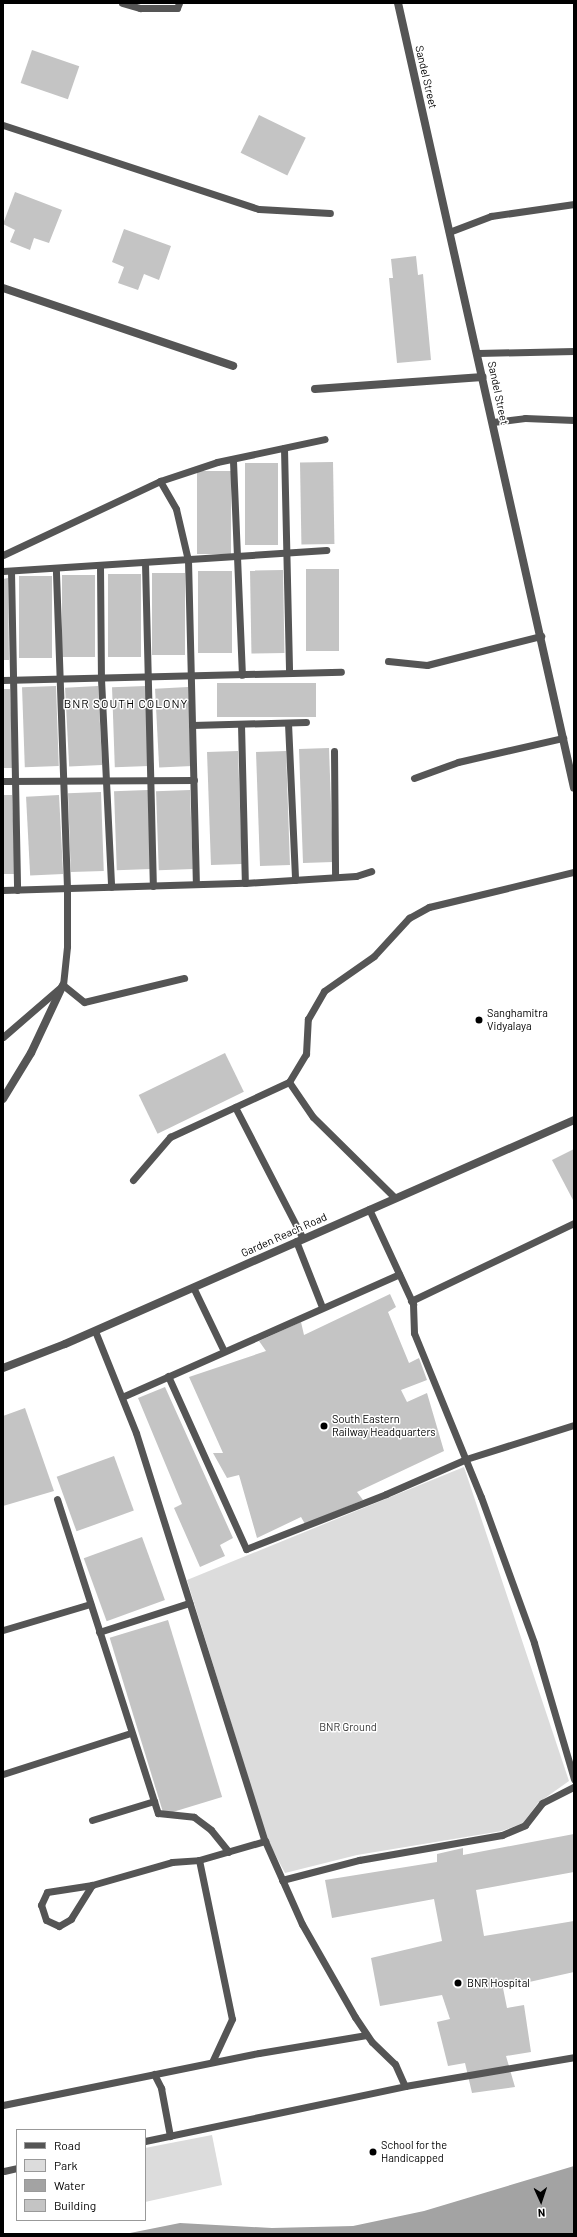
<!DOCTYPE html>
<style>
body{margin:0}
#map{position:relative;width:577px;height:2237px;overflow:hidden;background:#fff;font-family:Barlow,sans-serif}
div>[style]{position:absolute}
.green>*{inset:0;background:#dcdcdc}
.water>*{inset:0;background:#a3a3a3}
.building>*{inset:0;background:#c4c4c4;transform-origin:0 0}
.service>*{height:7px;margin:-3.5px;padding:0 3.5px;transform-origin:3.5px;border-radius:3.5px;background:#555}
.minor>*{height:8px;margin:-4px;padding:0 4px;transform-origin:4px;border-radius:4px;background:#555}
.dots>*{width:11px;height:11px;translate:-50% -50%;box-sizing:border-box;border:2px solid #fff;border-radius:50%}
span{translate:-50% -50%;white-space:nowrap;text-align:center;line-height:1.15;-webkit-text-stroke:3px #fff;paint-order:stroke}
.street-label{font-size:11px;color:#000}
.poi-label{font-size:11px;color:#000}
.left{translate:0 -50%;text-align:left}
.park-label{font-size:11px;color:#333}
.neighbourhood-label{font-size:12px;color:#000;letter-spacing:1px}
.frame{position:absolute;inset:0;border:4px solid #000;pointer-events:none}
.legend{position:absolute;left:16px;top:2129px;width:130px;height:92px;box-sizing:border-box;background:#fff;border:1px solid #999;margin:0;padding:5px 7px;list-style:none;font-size:12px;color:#000}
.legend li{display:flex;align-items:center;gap:8px;height:20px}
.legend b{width:20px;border:1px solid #999}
.north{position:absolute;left:521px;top:2181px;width:40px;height:40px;-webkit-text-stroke:3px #fff;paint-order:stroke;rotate:177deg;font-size:11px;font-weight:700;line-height:16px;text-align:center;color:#000}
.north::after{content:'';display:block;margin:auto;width:14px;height:18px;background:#000;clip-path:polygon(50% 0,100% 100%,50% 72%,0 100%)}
</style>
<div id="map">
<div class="green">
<div style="clip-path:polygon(464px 1467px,569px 1781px,538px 1803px,523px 1823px,502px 1831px,357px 1855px,285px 1873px,267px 1839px,187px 1580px)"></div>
<div style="clip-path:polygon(212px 2135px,222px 2185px,145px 2202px,145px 2148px)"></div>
</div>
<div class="water">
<div style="clip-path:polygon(574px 2166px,574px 2234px,125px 2234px,180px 2223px,272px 2228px,353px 2226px,424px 2211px)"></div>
</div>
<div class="building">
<div style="left:32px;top:50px;width:50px;height:35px;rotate:19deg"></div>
<div style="left:259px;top:115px;width:52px;height:42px;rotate:26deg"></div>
<div style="clip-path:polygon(15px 192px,62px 210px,49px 243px,34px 238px,30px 250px,10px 242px,15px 230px,3px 224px)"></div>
<div style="clip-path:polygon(124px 229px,171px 246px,159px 280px,144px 274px,138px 290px,118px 283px,124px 267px,112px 262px)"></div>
<div style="clip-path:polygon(416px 256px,418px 275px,423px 274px,431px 360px,397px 363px,389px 278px,393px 278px,391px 259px)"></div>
<div style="left:333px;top:462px;width:82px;height:33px;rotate:89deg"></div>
<div style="left:245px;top:463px;width:33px;height:82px"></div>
<div style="left:231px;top:471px;width:83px;height:34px;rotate:90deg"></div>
<div style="left:306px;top:569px;width:33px;height:82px"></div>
<div style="left:283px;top:570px;width:83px;height:33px;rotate:89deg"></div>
<div style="left:198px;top:571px;width:34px;height:82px"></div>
<div style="left:152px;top:573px;width:33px;height:82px"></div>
<div style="left:108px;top:574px;width:33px;height:83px"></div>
<div style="left:62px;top:575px;width:33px;height:82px"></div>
<div style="left:19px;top:576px;width:33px;height:82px"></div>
<div style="clip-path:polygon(8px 578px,9px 660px,3px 660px,3px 579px)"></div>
<div style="left:316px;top:683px;width:34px;height:99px;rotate:90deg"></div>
<div style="left:56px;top:686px;width:80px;height:34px;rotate:88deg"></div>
<div style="left:98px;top:686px;width:79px;height:33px;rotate:87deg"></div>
<div style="left:146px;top:686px;width:80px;height:34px;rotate:88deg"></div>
<div style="left:188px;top:687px;width:79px;height:33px;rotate:87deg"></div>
<div style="clip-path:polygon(3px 689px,10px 689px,13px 768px,3px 768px)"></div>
<div style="left:329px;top:748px;width:114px;height:30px;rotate:88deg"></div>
<div style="left:238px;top:751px;width:113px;height:31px;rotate:88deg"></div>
<div style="left:286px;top:751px;width:114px;height:30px;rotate:88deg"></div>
<div style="left:148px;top:790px;width:79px;height:34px;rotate:88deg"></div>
<div style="left:190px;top:790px;width:79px;height:34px;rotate:88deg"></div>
<div style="left:101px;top:792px;width:79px;height:33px;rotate:88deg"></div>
<div style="clip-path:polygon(3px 795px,12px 795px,15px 874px,3px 874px)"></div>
<div style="left:59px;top:795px;width:79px;height:33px;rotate:87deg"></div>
<div style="left:225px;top:1053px;width:43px;height:96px;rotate:64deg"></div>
<div style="clip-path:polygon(574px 1149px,574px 1199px,573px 1200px,552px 1160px)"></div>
<div style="clip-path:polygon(390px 1294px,396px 1307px,388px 1312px,409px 1363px,419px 1358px,427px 1380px,401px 1390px,407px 1402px,427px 1393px,444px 1451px,357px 1492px,363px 1500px,305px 1524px,301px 1517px,257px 1538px,239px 1475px,227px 1478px,213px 1453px,223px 1453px,189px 1377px,266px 1351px,259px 1341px,301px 1322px,304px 1335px)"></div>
<div style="clip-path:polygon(165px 1387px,233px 1538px,220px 1545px,225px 1556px,200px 1567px,174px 1508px,182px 1504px,138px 1398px)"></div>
<div style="clip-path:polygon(25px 1408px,54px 1491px,3px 1506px,3px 1416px)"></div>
<div style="left:114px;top:1456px;width:58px;height:61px;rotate:70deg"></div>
<div style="left:142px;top:1537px;width:67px;height:62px;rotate:70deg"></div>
<div style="left:168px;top:1620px;width:185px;height:61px;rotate:73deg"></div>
<div style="clip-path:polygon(574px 1834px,574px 1872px,476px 1890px,484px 1936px,574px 1921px,574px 1972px,503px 1988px,507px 2008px,524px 2005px,531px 2052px,506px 2056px,515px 2087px,472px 2093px,465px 2063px,448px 2066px,437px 2022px,450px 2019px,442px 1995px,380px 2006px,371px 1958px,442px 1941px,434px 1899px,332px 1918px,325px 1880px,437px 1862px,437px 1854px,463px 1848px,463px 1855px)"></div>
</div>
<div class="service">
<div style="left:122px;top:3px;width:19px;rotate:16deg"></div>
<div style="left:140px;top:8px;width:37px"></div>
<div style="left:177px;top:8px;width:5px;rotate:-68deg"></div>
<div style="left:3px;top:125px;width:269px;rotate:18.2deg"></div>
<div style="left:259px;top:209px;width:71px;rotate:3.2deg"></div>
<div style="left:449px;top:232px;width:45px;rotate:-20.9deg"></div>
<div style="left:491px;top:216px;width:84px;rotate:-8.2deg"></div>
<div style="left:478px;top:353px;width:96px;rotate:-1.2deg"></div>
<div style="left:493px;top:422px;width:32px;rotate:-7deg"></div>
<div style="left:525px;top:418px;width:49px;rotate:2.3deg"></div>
<div style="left:284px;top:448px;width:225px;rotate:88.7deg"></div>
<div style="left:233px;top:461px;width:214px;rotate:87.6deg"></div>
<div style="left:160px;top:481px;width:32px;rotate:60deg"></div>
<div style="left:176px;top:509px;width:52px;rotate:76.8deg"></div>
<div style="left:188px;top:560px;width:324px;rotate:88.6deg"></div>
<div style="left:3px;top:555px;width:174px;rotate:-25.2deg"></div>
<div style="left:160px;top:481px;width:60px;rotate:-18.4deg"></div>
<div style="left:217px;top:462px;width:110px;rotate:-12deg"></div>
<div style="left:145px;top:563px;width:323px;rotate:88.6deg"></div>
<div style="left:100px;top:567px;width:112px;rotate:89.5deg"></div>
<div style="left:101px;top:679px;width:208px;rotate:87.2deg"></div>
<div style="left:3px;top:571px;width:324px;rotate:-3.7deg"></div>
<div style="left:11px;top:571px;width:319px;rotate:88.9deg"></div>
<div style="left:388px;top:661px;width:39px;rotate:6deg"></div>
<div style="left:427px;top:665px;width:118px;rotate:-14.3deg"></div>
<div style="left:3px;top:680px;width:338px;rotate:-1.4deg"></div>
<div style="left:288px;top:723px;width:157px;rotate:87.4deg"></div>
<div style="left:241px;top:724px;width:159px;rotate:88.6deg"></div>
<div style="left:192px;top:725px;width:114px;rotate:-1.5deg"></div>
<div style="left:334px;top:751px;width:126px;rotate:89.5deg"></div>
<div style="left:414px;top:778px;width:47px;rotate:-20deg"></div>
<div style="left:458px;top:762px;width:108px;rotate:-12.9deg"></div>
<div style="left:3px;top:781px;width:191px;rotate:-0.3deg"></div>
<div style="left:3px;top:890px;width:242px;rotate:-1.7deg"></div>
<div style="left:245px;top:883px;width:111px;rotate:-3.6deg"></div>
<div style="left:356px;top:876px;width:16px;rotate:-18deg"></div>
<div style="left:63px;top:985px;width:27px;rotate:39deg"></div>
<div style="left:84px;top:1002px;width:103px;rotate:-13.5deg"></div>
<div style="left:3px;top:1037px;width:79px;rotate:-40.9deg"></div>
<div style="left:63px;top:985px;width:39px;rotate:-84deg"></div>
<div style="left:67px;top:946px;width:58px;rotate:-90deg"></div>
<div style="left:67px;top:888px;width:319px;rotate:-92deg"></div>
<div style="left:289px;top:1082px;width:42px;rotate:55.6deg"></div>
<div style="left:313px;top:1117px;width:115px;rotate:44.6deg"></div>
<div style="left:235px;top:1107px;width:148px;rotate:62.7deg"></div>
<div style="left:133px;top:1180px;width:57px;rotate:-49.3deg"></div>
<div style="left:170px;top:1137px;width:131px;rotate:-24.8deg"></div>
<div style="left:289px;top:1082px;width:33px;rotate:-59deg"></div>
<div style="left:306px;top:1054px;width:35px;rotate:-87deg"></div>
<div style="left:308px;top:1019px;width:32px;rotate:-60deg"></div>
<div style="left:324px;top:991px;width:61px;rotate:-35deg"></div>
<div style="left:374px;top:956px;width:52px;rotate:-47.4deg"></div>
<div style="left:409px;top:918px;width:23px;rotate:-29deg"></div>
<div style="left:429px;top:907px;width:149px;rotate:-13.6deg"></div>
<div style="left:369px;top:1209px;width:105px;rotate:65.1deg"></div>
<div style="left:413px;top:1304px;width:29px;rotate:88deg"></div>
<div style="left:414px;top:1333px;width:177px;rotate:67.8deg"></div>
<div style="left:481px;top:1497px;width:155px;rotate:70deg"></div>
<div style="left:534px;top:1643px;width:142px;rotate:73.6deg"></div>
<div style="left:296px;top:1241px;width:71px;rotate:68.5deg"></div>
<div style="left:193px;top:1287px;width:71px;rotate:64.2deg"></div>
<div style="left:411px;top:1301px;width:181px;rotate:-25.6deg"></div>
<div style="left:95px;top:1331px;width:110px;rotate:68.1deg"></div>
<div style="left:136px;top:1433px;width:428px;rotate:72.5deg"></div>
<div style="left:265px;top:1841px;width:91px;rotate:66deg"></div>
<div style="left:302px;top:1924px;width:107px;rotate:60.3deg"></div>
<div style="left:355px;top:2017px;width:30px;rotate:56deg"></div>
<div style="left:372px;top:2042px;width:32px;rotate:44deg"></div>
<div style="left:395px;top:2064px;width:24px;rotate:66deg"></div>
<div style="left:168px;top:1376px;width:190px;rotate:65.7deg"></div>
<div style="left:246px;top:1549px;width:150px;rotate:-21.4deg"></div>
<div style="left:386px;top:1494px;width:87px;rotate:-23.6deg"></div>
<div style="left:466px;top:1459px;width:113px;rotate:-17.5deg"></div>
<div style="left:122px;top:1397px;width:303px;rotate:-23.9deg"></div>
<div style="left:57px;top:1499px;width:330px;rotate:72.2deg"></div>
<div style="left:158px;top:1813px;width:36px;rotate:6deg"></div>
<div style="left:194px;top:1817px;width:21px;rotate:37deg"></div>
<div style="left:211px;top:1830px;width:28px;rotate:51deg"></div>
<div style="left:3px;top:1630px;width:91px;rotate:-16.6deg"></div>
<div style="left:99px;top:1632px;width:95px;rotate:-17.9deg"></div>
<div style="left:3px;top:1774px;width:134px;rotate:-17.8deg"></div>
<div style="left:92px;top:1820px;width:65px;rotate:-17deg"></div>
<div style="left:199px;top:1860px;width:162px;rotate:78.3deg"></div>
<div style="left:232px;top:2019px;width:47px;rotate:114.9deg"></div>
<div style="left:282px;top:1880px;width:80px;rotate:-14.6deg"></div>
<div style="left:359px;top:1860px;width:145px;rotate:-9.9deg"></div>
<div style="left:502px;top:1835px;width:25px;rotate:-23deg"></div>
<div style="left:525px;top:1825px;width:28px;rotate:-52deg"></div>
<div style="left:542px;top:1803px;width:36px;rotate:-27deg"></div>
<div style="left:92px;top:1885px;width:40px;rotate:122deg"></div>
<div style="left:71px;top:1919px;width:14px;rotate:150deg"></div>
<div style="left:59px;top:1926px;width:14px;rotate:-155deg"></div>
<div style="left:46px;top:1920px;width:16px;rotate:-108deg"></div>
<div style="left:41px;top:1905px;width:14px;rotate:-65deg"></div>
<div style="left:47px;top:1892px;width:46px;rotate:-8.8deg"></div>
<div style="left:92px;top:1885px;width:83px;rotate:-16deg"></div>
<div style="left:172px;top:1862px;width:27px;rotate:-4deg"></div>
<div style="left:199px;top:1860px;width:69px;rotate:-16.1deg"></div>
<div style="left:154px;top:2074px;width:16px;rotate:63deg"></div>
<div style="left:161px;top:2088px;width:49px;rotate:79.4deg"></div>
<div style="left:3px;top:2105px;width:261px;rotate:-11.5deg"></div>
<div style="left:259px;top:2053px;width:109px;rotate:-9.5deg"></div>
<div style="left:145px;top:2141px;width:266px;rotate:-11.9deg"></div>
<div style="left:405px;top:2086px;width:171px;rotate:-9.7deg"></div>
<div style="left:4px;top:2171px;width:13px;rotate:-13deg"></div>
</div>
<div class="minor">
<div style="left:398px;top:3px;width:804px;rotate:77.36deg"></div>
<div style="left:3px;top:288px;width:243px;rotate:18.7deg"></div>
<div style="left:315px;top:389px;width:168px;rotate:-4.1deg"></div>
<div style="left:3px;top:1099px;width:54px;rotate:-58.7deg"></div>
<div style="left:31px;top:1053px;width:75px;rotate:-64.8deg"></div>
<div style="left:3px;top:1368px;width:66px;rotate:-21.2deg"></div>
<div style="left:65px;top:1344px;width:556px;rotate:-23.75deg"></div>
</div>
<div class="dots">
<div style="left:479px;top:1020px;background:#000"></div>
<div style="left:324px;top:1426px;background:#000"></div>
<div style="left:458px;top:1983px;background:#000"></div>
<div style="left:373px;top:2152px;background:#000"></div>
</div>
<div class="street-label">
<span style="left:426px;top:77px;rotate:77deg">Sandel Street</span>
<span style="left:498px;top:393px;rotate:78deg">Sandel Street</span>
<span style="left:284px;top:1235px;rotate:-24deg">Garden Reach Road</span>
</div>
<div class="poi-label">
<span class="left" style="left:487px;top:1020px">Sanghamitra<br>Vidyalaya</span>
<span class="left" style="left:332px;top:1426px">South Eastern<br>Railway Headquarters</span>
<span class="left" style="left:467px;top:1983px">BNR Hospital</span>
<span class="left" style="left:381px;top:2152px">School for the<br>Handicapped</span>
</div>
<div class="park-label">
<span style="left:348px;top:1727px">BNR Ground</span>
</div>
<div class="neighbourhood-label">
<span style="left:126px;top:704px">BNR SOUTH COLONY</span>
</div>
<div class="frame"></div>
<ul class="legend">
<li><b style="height:5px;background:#555"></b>Road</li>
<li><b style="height:11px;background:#dcdcdc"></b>Park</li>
<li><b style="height:11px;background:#a3a3a3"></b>Water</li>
<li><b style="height:11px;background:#c4c4c4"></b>Building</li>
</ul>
<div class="north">N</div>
</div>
